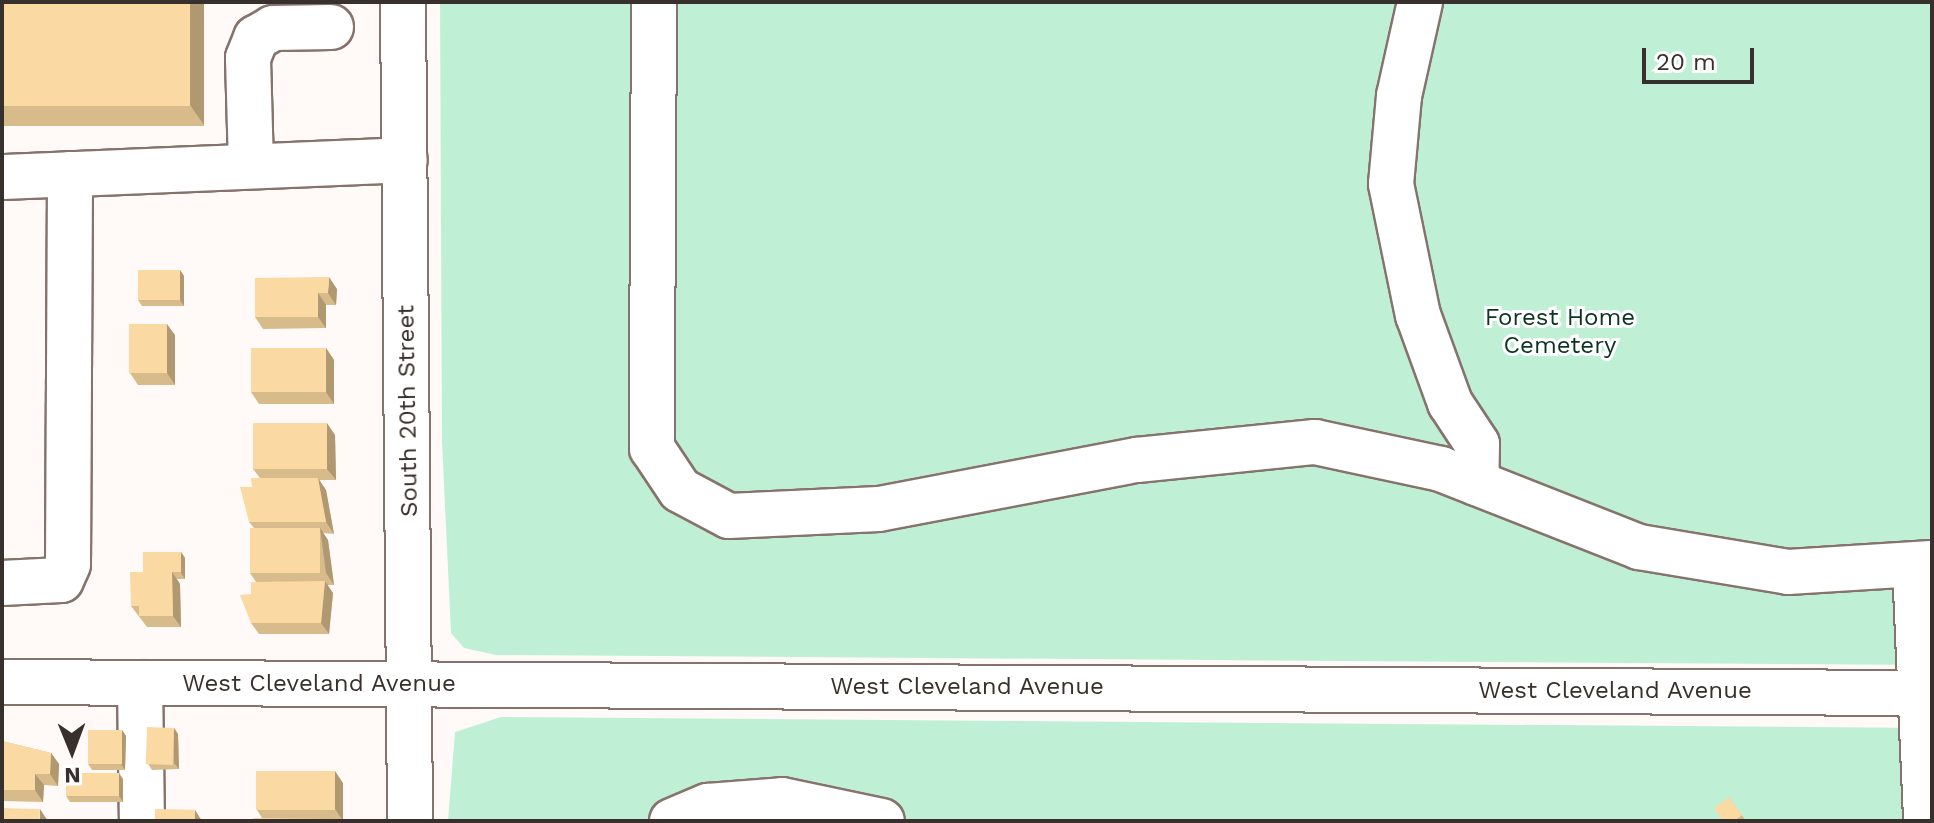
<!DOCTYPE html>
<style>
body{margin:0}
#map{position:relative;width:1934px;height:823px;overflow:hidden;background:#fffaf8;font-family:"Work Sans",sans-serif}
div>[style]{position:absolute}
.green>*{inset:0;background:#bff0d6}
.roads{filter:drop-shadow(2px 0 #86736b) drop-shadow(-2px 0 #86736b) drop-shadow(0 2px #86736b) drop-shadow(0 -2px #86736b)}
.minor>*{height:44px;margin:-22px;padding:0 22px;transform-origin:22px;border-radius:22px;background:#fff}
.wall>*{inset:0;background:#d8bb8b;transform-origin:0 0}
.shaded-wall>*{inset:0;background:#b09871}
.building>*{inset:0;background:#fbd9a2;transform-origin:0 0}
span{translate:-50% -50%;white-space:nowrap;text-align:center;line-height:1.15;-webkit-text-stroke:6px #fff;paint-order:stroke}
.park-label{font-size:24px;color:#0d3323}
.street-label{font-size:24px;color:#38302c}
.frame{position:absolute;inset:0;border:4px solid #38302c;pointer-events:none}
.north{position:absolute;left:32px;top:711px;width:80px;height:80px;-webkit-text-stroke:6px #fff;paint-order:stroke;rotate:179deg;font-size:22px;font-weight:700;line-height:32px;text-align:center;color:#38302c}
.north::after{content:'';display:block;margin:auto;width:28px;height:36px;background:#38302c;clip-path:polygon(50% 0,100% 100%,50% 72%,0 100%)}
.scale{position:absolute;left:1642px;top:48px;width:112px;height:36px;box-sizing:border-box;border:4px solid #38302c;border-top:0;padding-left:10px;font-size:24px;line-height:28px;white-space:nowrap;color:#38302c;-webkit-text-stroke:6px #fff;paint-order:stroke}
</style>
<div id="map">
<div class="green">
<div style="clip-path:polygon(440px 2px,1932px 2px,1932px 665px,496px 655px,464px 648px,451px 633px,442px 442px)"></div>
<div style="clip-path:polygon(501px 717px,1932px 728px,1932px 821px,448px 821px,455px 732px)"></div>
</div>
<div class="roads">
<div class="minor">
<div style="left:403px;top:2px;width:819px;rotate:89.51deg"></div>
<div style="left:654px;top:2px;width:446px;rotate:90.3deg"></div>
<div style="left:652px;top:448px;width:50px;rotate:56.3deg"></div>
<div style="left:680px;top:490px;width:55px;rotate:28deg"></div>
<div style="left:729px;top:516px;width:150px;rotate:-2.7deg"></div>
<div style="left:879px;top:509px;width:263px;rotate:-10.8deg"></div>
<div style="left:1137px;top:460px;width:179px;rotate:-5.8deg"></div>
<div style="left:1315px;top:442px;width:129px;rotate:12.1deg"></div>
<div style="left:1441px;top:469px;width:213px;rotate:21.5deg"></div>
<div style="left:1639px;top:547px;width:151px;rotate:9.5deg"></div>
<div style="left:1788px;top:572px;width:144px;rotate:-3.6deg"></div>
<div style="left:1420px;top:2px;width:96px;rotate:102.6deg"></div>
<div style="left:1399px;top:96px;width:88px;rotate:95.2deg"></div>
<div style="left:1391px;top:184px;width:134px;rotate:78.4deg"></div>
<div style="left:1418px;top:315px;width:94px;rotate:70deg"></div>
<div style="left:1450px;top:403px;width:49px;rotate:56.6deg"></div>
<div style="left:1477px;top:444px;width:39px;rotate:91deg"></div>
<div style="left:251px;top:166px;width:108px;rotate:-91.6deg"></div>
<div style="left:248px;top:58px;width:22px;rotate:-68deg"></div>
<div style="left:256px;top:38px;width:20px;rotate:-30deg"></div>
<div style="left:273px;top:28px;width:58px;rotate:-1deg"></div>
<div style="left:2px;top:177px;width:403px;rotate:-2.4deg"></div>
<div style="left:1915px;top:566px;width:255px;rotate:87.5deg"></div>
<div style="left:2px;top:583px;width:59px;rotate:-2.9deg"></div>
<div style="left:61px;top:580px;width:17px;rotate:-66deg"></div>
<div style="left:68px;top:564px;width:390px;rotate:-89.7deg"></div>
<div style="left:2px;top:682px;width:1930px;rotate:0.33deg"></div>
<div style="left:140px;top:683px;width:138px;rotate:89.2deg"></div>
<div style="left:672px;top:821px;width:39px;rotate:-23deg"></div>
<div style="left:708px;top:806px;width:74px;rotate:-4.6deg"></div>
<div style="left:782px;top:800px;width:102px;rotate:11.9deg"></div>
</div>
</div>
<div class="wall">
<div style="left:2px;top:2px;width:202px;height:124px"></div>
<div style="clip-path:polygon(180px 270px,184px 276px,184px 306px,142px 306px,138px 300px)"></div>
<div style="clip-path:polygon(255px 278px,337px 289px,336px 305px,326px 305px,326px 328px,263px 329px,255px 317px)"></div>
<div style="clip-path:polygon(175px 335px,175px 385px,138px 385px,130px 373px)"></div>
<div style="clip-path:polygon(326px 348px,334px 360px,334px 404px,259px 404px,251px 392px)"></div>
<div style="clip-path:polygon(335px 435px,336px 480px,319px 480px,326px 490px,334px 534px,323px 533px,328px 540px,334px 585px,327px 585px,333px 593px,329px 634px,259px 634px,251px 623px,251px 594px,256px 582px,250px 573px,254px 528px,249px 522px,260px 478px,253px 469px)"></div>
<div style="clip-path:polygon(181px 552px,185px 558px,185px 579px,177px 579px,180px 584px,181px 627px,147px 627px,131px 606px)"></div>
<div style="clip-path:polygon(174px 728px,178px 734px,179px 769px,152px 770px,148px 764px)"></div>
<div style="clip-path:polygon(122px 730px,126px 736px,125px 770px,92px 770px,88px 764px)"></div>
<div style="clip-path:polygon(2px 741px,51px 753px,59px 764px,58px 786px,44px 785px,43px 802px,2px 801px)"></div>
<div style="clip-path:polygon(123px 779px,123px 802px,70px 802px,66px 796px)"></div>
<div style="clip-path:polygon(343px 783px,343px 821px,253px 821px,262px 818px,257px 810px)"></div>
<div style="clip-path:polygon(1729px 797px,1746px 821px,1723px 821px)"></div>
</div>
<div class="shaded-wall">
<div style="clip-path:polygon(190px 2px,204px 2px,204px 125px,190px 105px)"></div>
<div style="clip-path:polygon(180px 270px,184px 276px,184px 306px,180px 300px)"></div>
<div style="clip-path:polygon(329px 277px,337px 289px,336px 305px,328px 293px)"></div>
<div style="clip-path:polygon(318px 293px,326px 305px,326px 328px,318px 317px)"></div>
<div style="clip-path:polygon(167px 324px,175px 335px,175px 385px,167px 373px)"></div>
<div style="clip-path:polygon(326px 348px,334px 360px,334px 404px,326px 392px)"></div>
<div style="clip-path:polygon(327px 423px,335px 435px,336px 480px,327px 469px)"></div>
<div style="clip-path:polygon(318px 478px,326px 490px,334px 534px,326px 522px)"></div>
<div style="clip-path:polygon(320px 528px,328px 540px,334px 585px,326px 573px)"></div>
<div style="clip-path:polygon(181px 552px,185px 558px,185px 579px,181px 573px)"></div>
<div style="clip-path:polygon(172px 572px,180px 584px,181px 627px,173px 616px)"></div>
<div style="clip-path:polygon(325px 581px,333px 593px,329px 634px,321px 623px)"></div>
<div style="clip-path:polygon(174px 728px,178px 734px,179px 769px,174px 763px)"></div>
<div style="clip-path:polygon(122px 730px,126px 736px,125px 770px,121px 764px)"></div>
<div style="clip-path:polygon(51px 753px,59px 764px,58px 786px,50px 774px)"></div>
<div style="clip-path:polygon(335px 771px,343px 783px,343px 821px,335px 809px)"></div>
<div style="clip-path:polygon(119px 773px,123px 779px,123px 802px,119px 796px)"></div>
<div style="clip-path:polygon(35px 774px,44px 785px,43px 802px,35px 790px)"></div>
<div style="clip-path:polygon(40px 809px,48px 821px,40px 821px)"></div>
<div style="clip-path:polygon(195px 810px,202px 821px,194px 821px)"></div>
</div>
<div class="building">
<div style="left:2px;top:2px;width:188px;height:104px"></div>
<div style="left:138px;top:270px;width:42px;height:30px"></div>
<div style="clip-path:polygon(329px 277px,328px 293px,318px 293px,318px 317px,255px 317px,255px 278px)"></div>
<div style="left:129px;top:324px;width:38px;height:49px"></div>
<div style="left:326px;top:348px;width:44px;height:75px;rotate:90deg"></div>
<div style="left:327px;top:423px;width:46px;height:74px;rotate:90deg"></div>
<div style="clip-path:polygon(251px 478px,318px 478px,326px 522px,249px 522px,240px 487px,252px 487px)"></div>
<div style="left:250px;top:528px;width:70px;height:45px"></div>
<div style="left:143px;top:552px;width:38px;height:20px"></div>
<div style="clip-path:polygon(130px 572px,172px 572px,173px 616px,139px 616px,139px 606px,131px 606px)"></div>
<div style="clip-path:polygon(325px 581px,321px 623px,251px 623px,240px 595px,251px 594px,251px 582px)"></div>
<div style="left:147px;top:727px;width:27px;height:37px;rotate:2deg"></div>
<div style="left:88px;top:730px;width:34px;height:34px"></div>
<div style="clip-path:polygon(2px 741px,51px 753px,50px 774px,35px 774px,35px 790px,2px 790px)"></div>
<div style="left:256px;top:771px;width:79px;height:39px"></div>
<div style="left:66px;top:773px;width:53px;height:23px"></div>
<div style="clip-path:polygon(1729px 797px,1742px 815px,1734px 821px,1723px 821px,1714px 808px)"></div>
<div style="left:2px;top:808px;width:38px;height:13px;rotate:2deg"></div>
<div style="left:155px;top:809px;width:40px;height:12px;rotate:1deg"></div>
<div style="clip-path:polygon(253px 818px,329px 819px,329px 821px,253px 821px)"></div>
<div style="clip-path:polygon(78px 819px,114px 820px,114px 821px,78px 821px)"></div>
</div>
<div class="park-label">
<span style="left:1560px;top:332px">Forest Home<br>Cemetery</span>
</div>
<div class="street-label">
<span style="left:408px;top:411px;rotate:-91deg">South 20th Street</span>
<span style="left:319px;top:684px">West Cleveland Avenue</span>
<span style="left:967px;top:687px">West Cleveland Avenue</span>
<span style="left:1615px;top:691px">West Cleveland Avenue</span>
</div>
<div class="frame"></div>
<div class="north">N</div>
<div class="scale">20 m</div>
</div>
